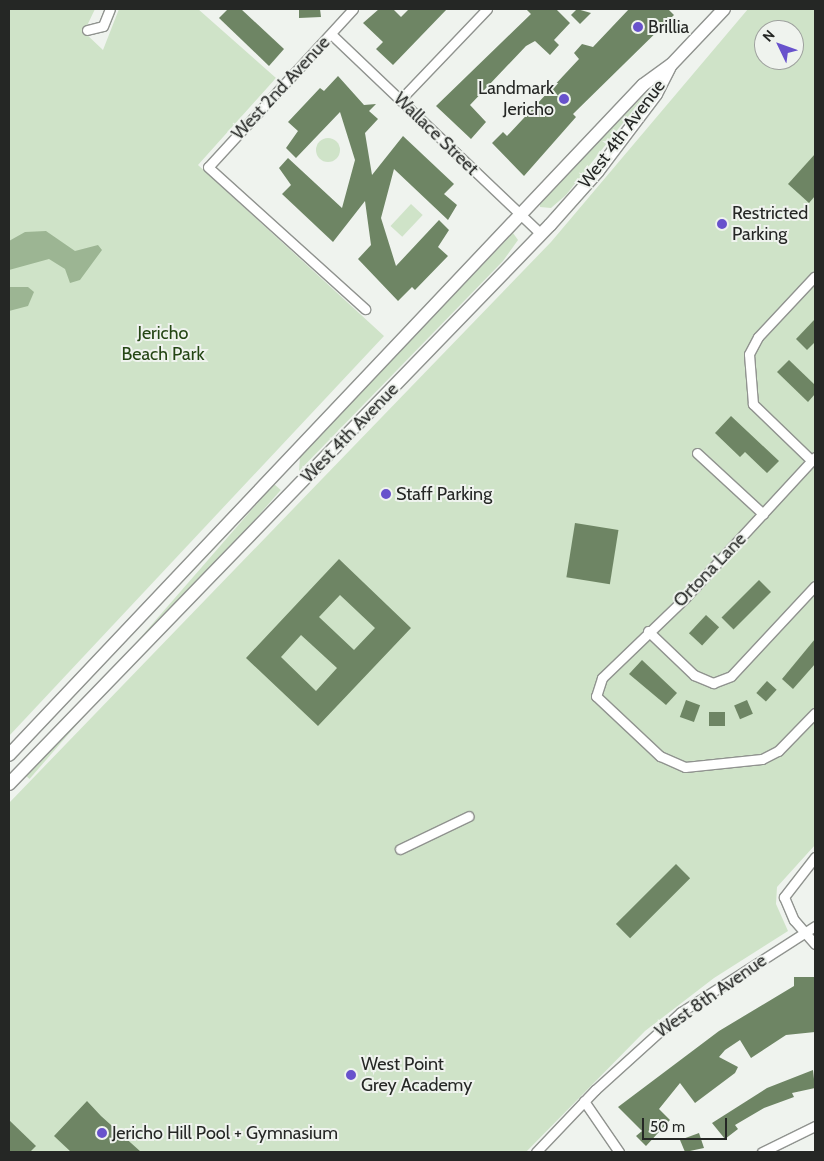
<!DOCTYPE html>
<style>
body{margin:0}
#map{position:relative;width:824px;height:1161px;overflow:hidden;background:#eff3ee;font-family:Cabin,sans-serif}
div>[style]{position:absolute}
.green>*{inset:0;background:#cfe3c8;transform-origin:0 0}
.round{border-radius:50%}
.water>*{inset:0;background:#9cb593}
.building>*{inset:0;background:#6e8564;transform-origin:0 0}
.roads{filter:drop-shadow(1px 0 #90938f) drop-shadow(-1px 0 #90938f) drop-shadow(0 1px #90938f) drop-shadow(0 -1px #90938f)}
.minor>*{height:9px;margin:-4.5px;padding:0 4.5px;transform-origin:4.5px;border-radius:4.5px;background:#fff}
.secondary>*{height:12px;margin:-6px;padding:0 6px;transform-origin:6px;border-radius:6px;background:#fff}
.dots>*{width:14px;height:14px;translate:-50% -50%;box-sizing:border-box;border:2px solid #eff3ee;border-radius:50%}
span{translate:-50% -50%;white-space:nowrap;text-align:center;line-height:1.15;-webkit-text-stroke:4px #eff3ee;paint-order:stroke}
.poi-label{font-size:18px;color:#252725}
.left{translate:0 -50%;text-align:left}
.right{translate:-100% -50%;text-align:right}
.street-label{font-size:18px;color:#252725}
.park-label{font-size:18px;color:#254615}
.frame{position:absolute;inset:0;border:10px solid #252725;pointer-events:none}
.north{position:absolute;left:754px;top:20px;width:50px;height:50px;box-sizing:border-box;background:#eff3ee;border:1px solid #9ea19e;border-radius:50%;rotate:312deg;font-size:14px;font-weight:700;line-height:20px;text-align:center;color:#252725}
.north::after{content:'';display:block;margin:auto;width:18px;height:22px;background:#6852cc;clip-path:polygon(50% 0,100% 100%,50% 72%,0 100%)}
.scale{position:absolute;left:642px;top:1118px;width:85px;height:22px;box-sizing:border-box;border:2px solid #252725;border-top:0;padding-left:6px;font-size:15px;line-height:18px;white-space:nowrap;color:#252725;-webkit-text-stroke:4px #eff3ee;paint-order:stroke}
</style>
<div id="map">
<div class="green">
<div style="clip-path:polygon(9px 9px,95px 9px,84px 32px,103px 50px,119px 9px,198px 9px,276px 78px,198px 165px,384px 336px,9px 736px)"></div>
<div style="clip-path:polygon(evenodd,748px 9px,815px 9px,815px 845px,777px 887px,776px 904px,788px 931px,714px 978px,645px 1031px,526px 1152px,9px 1152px,9px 803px,551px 242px,748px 9px,764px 30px,794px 30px,794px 60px,764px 60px,764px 30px)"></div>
<div style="clip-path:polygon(649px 90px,566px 195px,551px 208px,540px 207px,540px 202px)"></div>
<div class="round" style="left:316px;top:138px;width:24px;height:24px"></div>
<div style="left:411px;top:204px;width:16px;height:30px;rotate:43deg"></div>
<div style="clip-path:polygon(513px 233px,518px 240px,503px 261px,299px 471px,300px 456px)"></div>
<div style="left:274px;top:484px;width:9px;height:383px;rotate:41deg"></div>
</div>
<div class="water">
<div style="clip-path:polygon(46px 231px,75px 251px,98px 245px,102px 250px,80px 280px,70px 283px,65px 269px,49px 259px,9px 270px,9px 241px,25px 232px)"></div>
<div style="clip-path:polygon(9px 287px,28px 287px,34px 292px,28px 306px,9px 311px)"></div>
</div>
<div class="building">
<div style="clip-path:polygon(228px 9px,241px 9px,284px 49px,269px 66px,219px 18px)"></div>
<div style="clip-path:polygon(299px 9px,320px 9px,321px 17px,299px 18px)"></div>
<div style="clip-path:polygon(379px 9px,393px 9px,401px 17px,409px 9px,447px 9px,393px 65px,376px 49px,383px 42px,363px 23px)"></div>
<div style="clip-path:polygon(526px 9px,556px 9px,570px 23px,554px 40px,559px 45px,550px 55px,535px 41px,526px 46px,470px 105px,486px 122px,471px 139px,436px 106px,531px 14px)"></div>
<div style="clip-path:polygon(577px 9px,591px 13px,580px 24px,571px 15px)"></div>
<div style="clip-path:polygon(629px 9px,668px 9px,674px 15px,573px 114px,576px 117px,524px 176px,492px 143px,503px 132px,507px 136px,579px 59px,574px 53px,582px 44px,593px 47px)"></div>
<div style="clip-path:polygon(338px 76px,364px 105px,376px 104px,369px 111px,378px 119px,365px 133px,372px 175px,403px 136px,454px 184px,444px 194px,457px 205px,448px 220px,394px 169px,381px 218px,396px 266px,439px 220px,449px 230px,438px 247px,448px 256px,415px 290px,412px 287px,398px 301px,358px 259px,371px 245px,365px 201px,333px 242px,282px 194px,291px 185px,279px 168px,288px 158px,342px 208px,355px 160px,340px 112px,296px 158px,286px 148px,298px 131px,288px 122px,320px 88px,324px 91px)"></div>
<div style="clip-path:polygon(815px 154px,815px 196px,809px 203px,788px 184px)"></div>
<div style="clip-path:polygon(815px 319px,815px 342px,807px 350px,796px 339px)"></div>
<div style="clip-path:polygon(789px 360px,815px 385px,815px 394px,808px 402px,777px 372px)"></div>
<div style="clip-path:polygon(731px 416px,779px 461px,767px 473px,745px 452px,740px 457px,715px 433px)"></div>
<div style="left:575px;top:523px;width:44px;height:55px;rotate:9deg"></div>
<div style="clip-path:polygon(evenodd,339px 559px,411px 628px,318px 726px,246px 658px,339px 559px,340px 595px,375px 628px,354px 650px,319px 617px,340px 595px,339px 559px,301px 635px,337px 668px,316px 691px,281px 657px,301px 635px)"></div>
<div style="left:759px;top:580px;width:17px;height:53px;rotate:45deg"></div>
<div style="left:706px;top:615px;width:18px;height:25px;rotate:43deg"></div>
<div style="clip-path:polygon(815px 639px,815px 664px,793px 689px,782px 679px)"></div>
<div style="clip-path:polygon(642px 660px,677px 693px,666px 705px,629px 674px)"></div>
<div style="left:767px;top:681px;width:13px;height:16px;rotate:42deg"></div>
<div style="left:686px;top:700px;width:15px;height:18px;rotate:20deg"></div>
<div style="left:747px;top:700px;width:15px;height:14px;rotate:67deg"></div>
<div style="left:725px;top:712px;width:14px;height:16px;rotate:90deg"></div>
<div style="left:676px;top:864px;width:20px;height:85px;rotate:45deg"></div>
<div style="clip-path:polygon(794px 977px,815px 977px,815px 1032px,786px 1035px,751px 1058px,740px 1040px,725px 1050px,719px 1057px,738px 1067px,735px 1073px,695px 1103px,680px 1083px,659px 1109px,670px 1120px,646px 1146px,636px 1136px,642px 1131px,618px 1107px,719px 1031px,794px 986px)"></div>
<div style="clip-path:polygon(813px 1070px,815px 1088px,792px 1093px,794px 1097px,764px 1108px,735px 1125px,738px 1129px,725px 1139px,712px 1123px,767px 1088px)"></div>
<div style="clip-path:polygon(87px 1101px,101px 1116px,141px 1152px,71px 1152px,54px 1136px)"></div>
<div style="clip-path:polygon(9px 1120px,36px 1146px,30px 1152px,9px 1152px)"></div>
<div style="clip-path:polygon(699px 1133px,704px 1148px,685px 1152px,680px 1140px)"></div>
</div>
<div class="roads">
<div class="minor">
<div style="left:353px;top:9px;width:214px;rotate:132.5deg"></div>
<div style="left:208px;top:167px;width:212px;rotate:42.1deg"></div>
<div style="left:87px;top:30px;width:16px;rotate:-14deg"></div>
<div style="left:103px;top:26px;width:18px;rotate:-68deg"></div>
<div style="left:331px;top:34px;width:290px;rotate:43.6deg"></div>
<div style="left:400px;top:100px;width:126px;rotate:-46.3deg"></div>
<div style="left:697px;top:453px;width:90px;rotate:42.7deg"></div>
<div style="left:815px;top:457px;width:193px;rotate:132.7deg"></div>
<div style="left:684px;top:599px;width:114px;rotate:136.1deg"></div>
<div style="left:602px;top:678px;width:19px;rotate:108deg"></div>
<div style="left:596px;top:696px;width:88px;rotate:43.2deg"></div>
<div style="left:660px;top:756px;width:27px;rotate:24deg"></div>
<div style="left:685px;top:767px;width:77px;rotate:-5.9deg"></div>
<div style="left:762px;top:759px;width:18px;rotate:-27deg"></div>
<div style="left:778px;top:751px;width:53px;rotate:-45.8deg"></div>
<div style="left:811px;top:460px;width:81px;rotate:-136deg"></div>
<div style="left:753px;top:404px;width:50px;rotate:-94.6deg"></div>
<div style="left:749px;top:354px;width:19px;rotate:-62deg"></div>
<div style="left:758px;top:337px;width:83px;rotate:-46.9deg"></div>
<div style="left:648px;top:631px;width:64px;rotate:43.7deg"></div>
<div style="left:694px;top:675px;width:21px;rotate:23deg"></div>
<div style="left:713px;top:683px;width:19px;rotate:-21deg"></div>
<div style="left:731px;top:676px;width:123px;rotate:-47deg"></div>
<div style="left:400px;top:849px;width:76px;rotate:-25.6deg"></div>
<div style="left:815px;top:857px;width:51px;rotate:127.8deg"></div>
<div style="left:784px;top:897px;width:25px;rotate:67deg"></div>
<div style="left:794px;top:920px;width:32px;rotate:49deg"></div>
<div style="left:584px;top:1101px;width:62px;rotate:55.5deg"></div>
<div style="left:536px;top:1152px;width:86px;rotate:-46.4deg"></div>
<div style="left:595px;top:1090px;width:116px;rotate:-42.2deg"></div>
<div style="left:681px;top:1012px;width:159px;rotate:-32.7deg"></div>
<div style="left:762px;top:1152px;width:59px;rotate:-26.1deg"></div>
</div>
<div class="secondary">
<div style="left:9px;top:755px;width:922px;rotate:-46.58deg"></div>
<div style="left:643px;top:85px;width:34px;rotate:-36deg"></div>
<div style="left:671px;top:65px;width:77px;rotate:-46.6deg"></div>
<div style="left:9px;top:784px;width:778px;rotate:-45.94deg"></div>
<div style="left:550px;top:225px;width:72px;rotate:-48.4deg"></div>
<div style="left:598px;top:171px;width:96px;rotate:-53deg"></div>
<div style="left:656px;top:94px;width:30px;rotate:-63deg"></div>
</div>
</div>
<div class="dots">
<div style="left:638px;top:27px;background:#6852cc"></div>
<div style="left:564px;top:99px;background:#6852cc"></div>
<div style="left:722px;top:224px;background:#6852cc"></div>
<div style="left:386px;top:494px;background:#6852cc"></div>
<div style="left:351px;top:1075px;background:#6852cc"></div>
<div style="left:102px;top:1133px;background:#6852cc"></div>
</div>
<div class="poi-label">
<span class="left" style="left:648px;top:27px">Brillia</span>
<span class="right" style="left:554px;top:99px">Landmark<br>Jericho</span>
<span class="left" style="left:732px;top:224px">Restricted<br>Parking</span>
<span class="left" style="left:396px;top:494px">Staff Parking</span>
<span class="left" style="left:361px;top:1075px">West Point<br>Grey Academy</span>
<span class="left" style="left:112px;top:1133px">Jericho Hill Pool + Gymnasium</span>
</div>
<div class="street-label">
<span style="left:281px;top:88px;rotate:-47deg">West 2nd Avenue</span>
<span style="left:436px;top:134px;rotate:44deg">Wallace Street</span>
<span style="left:622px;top:134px;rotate:-53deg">West 4th Avenue</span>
<span style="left:350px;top:433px;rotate:-46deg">West 4th Avenue</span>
<span style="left:710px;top:570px;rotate:-46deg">Ortona Lane</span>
<span style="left:711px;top:996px;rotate:-35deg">West 8th Avenue</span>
</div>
<div class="park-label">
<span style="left:163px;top:344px">Jericho<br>Beach Park</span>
</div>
<div class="frame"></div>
<div class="north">N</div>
<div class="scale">50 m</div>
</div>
